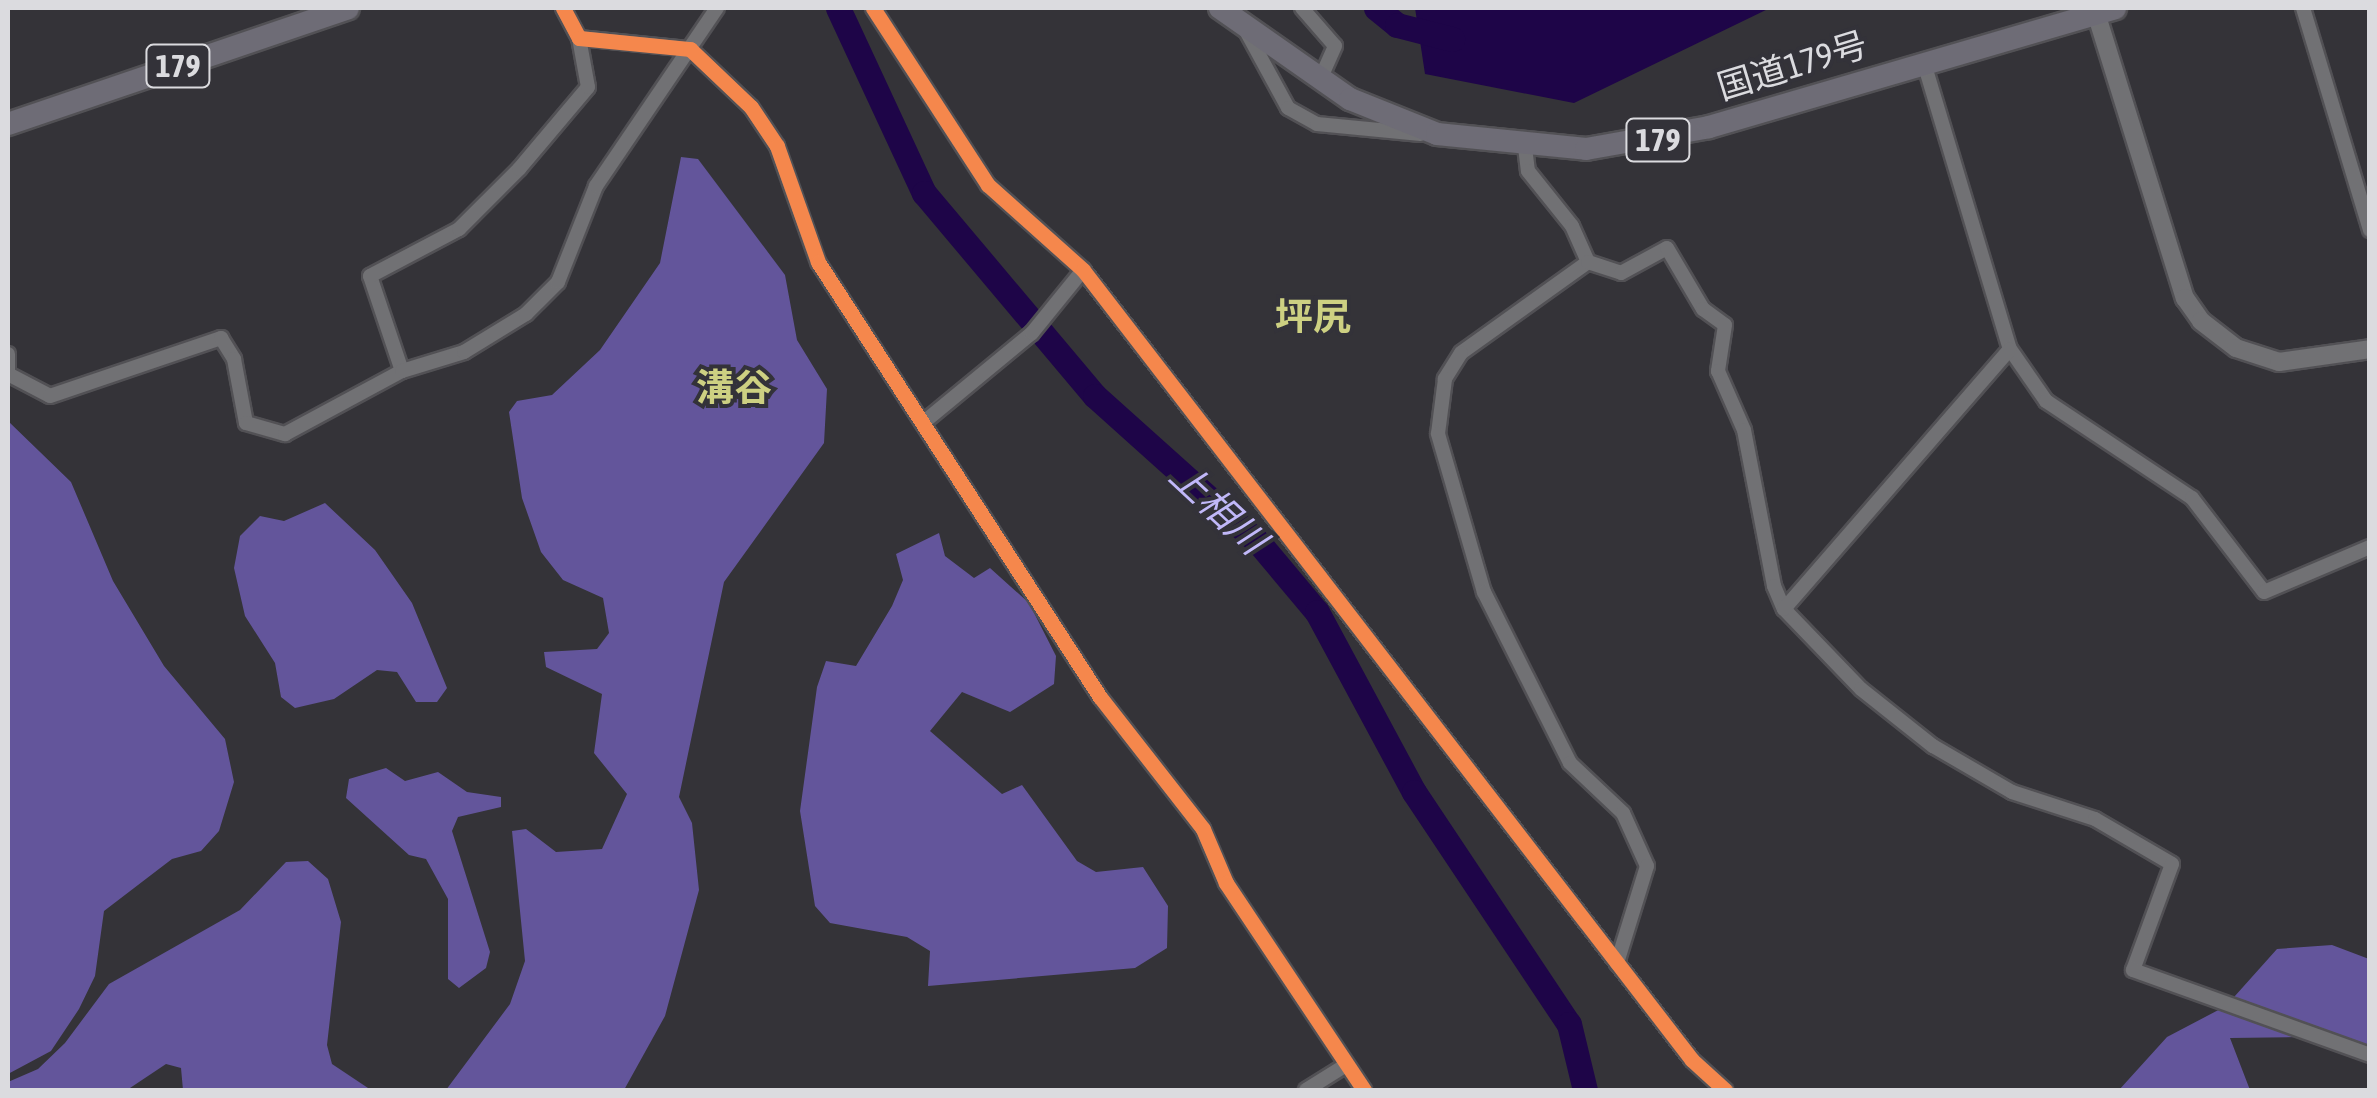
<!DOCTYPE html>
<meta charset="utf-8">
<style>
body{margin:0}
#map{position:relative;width:2377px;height:1098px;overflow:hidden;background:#343338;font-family:"Asap Condensed","Noto Sans JP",sans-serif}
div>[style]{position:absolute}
.forest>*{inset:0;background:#63559b}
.water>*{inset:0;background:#1e0548}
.river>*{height:25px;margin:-12.5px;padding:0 12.5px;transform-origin:12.5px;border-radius:12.5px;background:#1e0548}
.roads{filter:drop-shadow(2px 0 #525155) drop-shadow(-2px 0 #525155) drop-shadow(0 2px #525155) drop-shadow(0 -2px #525155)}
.minor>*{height:14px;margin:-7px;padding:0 7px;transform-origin:7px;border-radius:7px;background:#717174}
.tertiary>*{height:18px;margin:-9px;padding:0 9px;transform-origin:9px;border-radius:9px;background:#717174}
.trunk>*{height:22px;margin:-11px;padding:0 11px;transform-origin:11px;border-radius:11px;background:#6e6c76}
.cycleway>*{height:15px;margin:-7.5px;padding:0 7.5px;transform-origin:7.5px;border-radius:7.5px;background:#f5874c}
span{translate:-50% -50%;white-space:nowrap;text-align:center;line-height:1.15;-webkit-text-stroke:8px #333239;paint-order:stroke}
.shield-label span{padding:2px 8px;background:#333239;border:2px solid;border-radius:8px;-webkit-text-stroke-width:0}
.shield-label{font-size:32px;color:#dbdbdf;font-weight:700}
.street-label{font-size:35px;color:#dbdbdf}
.neighbourhood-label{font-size:38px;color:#cdd082;font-weight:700}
.water-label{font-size:38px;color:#c1b8f9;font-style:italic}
.frame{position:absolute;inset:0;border:10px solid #dbdbdf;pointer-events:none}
</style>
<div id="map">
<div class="forest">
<div style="clip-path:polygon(681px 157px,698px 159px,785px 275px,797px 340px,827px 389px,824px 443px,724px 582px,679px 797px,692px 823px,699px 890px,665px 1016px,624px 1090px,446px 1090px,510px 1004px,525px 961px,512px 831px,526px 829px,556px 852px,602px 849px,627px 794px,594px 753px,602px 694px,546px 667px,544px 652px,597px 649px,609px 633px,603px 598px,563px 580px,541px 552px,522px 498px,509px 412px,517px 401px,552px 395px,600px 350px,660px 263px)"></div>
<div style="clip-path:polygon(8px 421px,71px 482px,113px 581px,164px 666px,225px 739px,234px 782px,219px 831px,201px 851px,172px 859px,104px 911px,95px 976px,79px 1009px,51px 1051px,8px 1074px)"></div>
<div style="clip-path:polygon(325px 503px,375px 550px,412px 603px,447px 688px,437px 702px,416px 702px,397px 672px,377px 670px,334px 699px,295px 708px,281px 697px,275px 663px,245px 616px,234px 568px,240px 536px,260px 516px,284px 521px)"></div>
<div style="clip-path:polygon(939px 533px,945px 556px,974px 578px,990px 568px,1029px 603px,1056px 656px,1054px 684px,1010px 712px,962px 692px,930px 731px,1002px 794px,1022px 785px,1077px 861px,1096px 872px,1143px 867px,1168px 906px,1167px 948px,1135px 968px,928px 986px,930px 951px,907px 937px,830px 923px,815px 906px,800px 811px,817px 687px,826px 661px,856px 666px,892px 606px,903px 580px,896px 554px)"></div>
<div style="clip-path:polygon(386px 768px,405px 781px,438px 772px,467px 792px,501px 797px,501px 807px,458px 817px,452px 831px,490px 952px,486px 968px,459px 988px,448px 979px,448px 899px,426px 859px,409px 855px,346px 798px,349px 779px)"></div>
<div style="clip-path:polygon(308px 861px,328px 879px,341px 922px,327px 1045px,332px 1064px,371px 1090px,183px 1090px,181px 1068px,166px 1064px,127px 1090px,8px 1090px,8px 1082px,38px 1069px,65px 1043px,109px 984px,240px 910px,286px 862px)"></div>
<div style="clip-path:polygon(2332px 945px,2369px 959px,2369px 1057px,2299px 1037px,2230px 1038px,2250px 1090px,2119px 1090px,2167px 1037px,2226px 1006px,2277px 949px)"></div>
</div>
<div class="water">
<div style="clip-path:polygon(1415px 8px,1770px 8px,1574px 103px,1425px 74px)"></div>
</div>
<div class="river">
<div style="left:838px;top:8px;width:204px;rotate:65.1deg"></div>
<div style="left:924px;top:193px;width:265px;rotate:49.9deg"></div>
<div style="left:1095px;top:396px;width:220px;rotate:41.9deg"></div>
<div style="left:1259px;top:543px;width:90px;rotate:50deg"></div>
<div style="left:1317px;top:612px;width:204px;rotate:61.7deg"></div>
<div style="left:1414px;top:792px;width:279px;rotate:56.3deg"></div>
<div style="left:1569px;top:1024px;width:68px;rotate:76.4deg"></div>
<div style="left:1376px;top:8px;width:27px;rotate:39deg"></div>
<div style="left:1397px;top:25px;width:57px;rotate:14.3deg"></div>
</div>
<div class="roads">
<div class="minor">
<div style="left:563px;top:8px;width:34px;rotate:62deg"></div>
<div style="left:579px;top:38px;width:112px;rotate:5.7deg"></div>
<div style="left:690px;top:49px;width:84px;rotate:43.6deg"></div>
<div style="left:751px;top:107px;width:47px;rotate:56.3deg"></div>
<div style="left:777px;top:146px;width:123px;rotate:70.5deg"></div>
<div style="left:818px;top:262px;width:518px;rotate:57.05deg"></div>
<div style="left:1100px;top:697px;width:167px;rotate:52deg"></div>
<div style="left:1203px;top:829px;width:59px;rotate:66.9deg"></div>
<div style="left:1226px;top:883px;width:249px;rotate:56.3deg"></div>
<div style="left:873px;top:8px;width:211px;rotate:57deg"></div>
<div style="left:988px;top:185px;width:127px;rotate:41.8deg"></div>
<div style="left:1083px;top:270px;width:997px;rotate:52.37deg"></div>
<div style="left:1692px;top:1060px;width:45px;rotate:42.3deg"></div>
<div style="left:1302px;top:8px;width:50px;rotate:49deg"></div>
<div style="left:1335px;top:46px;width:36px;rotate:114deg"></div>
<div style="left:2303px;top:8px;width:232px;rotate:73.2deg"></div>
<div style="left:1245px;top:29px;width:90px;rotate:61.4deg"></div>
<div style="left:1288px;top:108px;width:33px;rotate:29deg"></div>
<div style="left:1317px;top:124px;width:104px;rotate:5.5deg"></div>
<div style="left:1924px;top:63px;width:299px;rotate:73.3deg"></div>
<div style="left:2010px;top:349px;width:63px;rotate:55.3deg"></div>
<div style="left:2046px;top:401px;width:175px;rotate:33.6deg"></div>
<div style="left:2192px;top:498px;width:118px;rotate:52.5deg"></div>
<div style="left:2264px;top:592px;width:115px;rotate:-23deg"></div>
<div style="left:1525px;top:147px;width:24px;rotate:83deg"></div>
<div style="left:1528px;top:171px;width:70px;rotate:51.3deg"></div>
<div style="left:1572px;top:226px;width:39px;rotate:66deg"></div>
<div style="left:1588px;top:262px;width:156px;rotate:144.4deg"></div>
<div style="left:1461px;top:353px;width:31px;rotate:122deg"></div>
<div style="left:1445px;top:379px;width:55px;rotate:97.3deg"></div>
<div style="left:1438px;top:434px;width:165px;rotate:73.8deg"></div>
<div style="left:1484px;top:592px;width:191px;rotate:63.3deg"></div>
<div style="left:1570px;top:763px;width:73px;rotate:43.3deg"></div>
<div style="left:1623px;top:813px;width:58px;rotate:65.6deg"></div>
<div style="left:1647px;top:866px;width:102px;rotate:107.2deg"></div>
<div style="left:1588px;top:262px;width:35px;rotate:18deg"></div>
<div style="left:1621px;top:273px;width:52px;rotate:-28.5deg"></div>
<div style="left:1667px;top:248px;width:71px;rotate:59.5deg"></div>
<div style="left:1703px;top:309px;width:27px;rotate:36deg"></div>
<div style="left:1725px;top:325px;width:47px;rotate:98.7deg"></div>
<div style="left:1718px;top:371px;width:64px;rotate:66.2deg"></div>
<div style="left:1744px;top:430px;width:159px;rotate:79.1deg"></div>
<div style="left:1774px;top:586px;width:25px;rotate:67deg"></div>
<div style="left:1784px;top:609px;width:111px;rotate:46.1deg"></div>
<div style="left:1861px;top:689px;width:92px;rotate:38.4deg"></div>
<div style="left:1933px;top:746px;width:91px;rotate:30.2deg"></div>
<div style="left:2012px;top:792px;width:87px;rotate:18deg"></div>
<div style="left:2095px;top:819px;width:89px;rotate:30.3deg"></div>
<div style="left:2172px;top:864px;width:113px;rotate:110.2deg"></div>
<div style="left:2133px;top:970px;width:252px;rotate:19.7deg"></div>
<div style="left:8px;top:354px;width:20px;rotate:90deg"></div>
<div style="left:402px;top:371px;width:100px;rotate:-108.6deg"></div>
<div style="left:370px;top:276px;width:101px;rotate:-27.8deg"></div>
<div style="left:459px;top:229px;width:85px;rotate:-45deg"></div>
<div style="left:519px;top:169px;width:107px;rotate:-49.9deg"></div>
<div style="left:588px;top:87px;width:50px;rotate:-100.4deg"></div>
<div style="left:8px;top:374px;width:47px;rotate:27.6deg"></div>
<div style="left:50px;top:396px;width:181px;rotate:-18.7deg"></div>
<div style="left:221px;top:338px;width:25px;rotate:58deg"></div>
<div style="left:234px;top:359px;width:65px;rotate:79.4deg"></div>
<div style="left:246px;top:423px;width:41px;rotate:15.8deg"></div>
<div style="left:285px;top:434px;width:133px;rotate:-28.3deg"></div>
<div style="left:402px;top:371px;width:65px;rotate:-17deg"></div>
<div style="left:464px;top:352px;width:73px;rotate:-31.5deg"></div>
<div style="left:526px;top:314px;width:45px;rotate:-45deg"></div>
<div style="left:558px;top:282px;width:103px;rotate:-68.4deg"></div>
<div style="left:596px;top:186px;width:215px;rotate:-55.8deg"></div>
<div style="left:924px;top:422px;width:140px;rotate:-39.5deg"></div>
<div style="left:1032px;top:333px;width:81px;rotate:-51deg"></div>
<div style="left:1784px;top:609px;width:344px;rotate:-49deg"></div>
<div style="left:1306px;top:1090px;width:47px;rotate:-32deg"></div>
</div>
<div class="tertiary">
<div style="left:2096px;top:13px;width:299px;rotate:72.7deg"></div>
<div style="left:2185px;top:298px;width:28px;rotate:55deg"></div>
<div style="left:2201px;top:321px;width:44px;rotate:37.6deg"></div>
<div style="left:2236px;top:348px;width:45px;rotate:18deg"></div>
<div style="left:2279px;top:362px;width:92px;rotate:-8.1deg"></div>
</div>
<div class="trunk">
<div style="left:1220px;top:8px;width:159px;rotate:35deg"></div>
<div style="left:1350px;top:99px;width:94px;rotate:21.9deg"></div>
<div style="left:1437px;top:134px;width:150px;rotate:5.7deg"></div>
<div style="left:1586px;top:149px;width:125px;rotate:-10.1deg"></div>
<div style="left:1709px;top:127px;width:423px;rotate:-16.3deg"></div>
<div style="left:8px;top:124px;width:359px;rotate:-18.8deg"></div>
</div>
</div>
<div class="cycleway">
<div style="left:563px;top:8px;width:34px;rotate:62deg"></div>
<div style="left:579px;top:38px;width:112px;rotate:5.7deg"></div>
<div style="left:690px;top:49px;width:84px;rotate:43.6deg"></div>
<div style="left:751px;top:107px;width:47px;rotate:56.3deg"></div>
<div style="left:777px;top:146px;width:123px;rotate:70.5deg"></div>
<div style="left:818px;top:262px;width:518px;rotate:57.05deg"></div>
<div style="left:1100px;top:697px;width:167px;rotate:52deg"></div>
<div style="left:1203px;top:829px;width:59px;rotate:66.9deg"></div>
<div style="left:1226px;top:883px;width:249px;rotate:56.3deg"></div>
<div style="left:873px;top:8px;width:211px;rotate:57deg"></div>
<div style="left:988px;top:185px;width:127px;rotate:41.8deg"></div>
<div style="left:1083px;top:270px;width:997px;rotate:52.37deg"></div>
<div style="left:1692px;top:1060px;width:45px;rotate:42.3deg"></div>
</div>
<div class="shield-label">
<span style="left:178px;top:66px">179</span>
<span style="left:1658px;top:140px">179</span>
</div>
<div class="street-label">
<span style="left:1792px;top:65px;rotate:-17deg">国道179号</span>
</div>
<div class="neighbourhood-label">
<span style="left:1313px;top:317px">坪尻</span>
<span style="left:734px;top:388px">溝谷</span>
</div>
<div class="water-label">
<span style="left:1218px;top:508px;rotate:43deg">上相川</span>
</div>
<div class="frame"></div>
</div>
